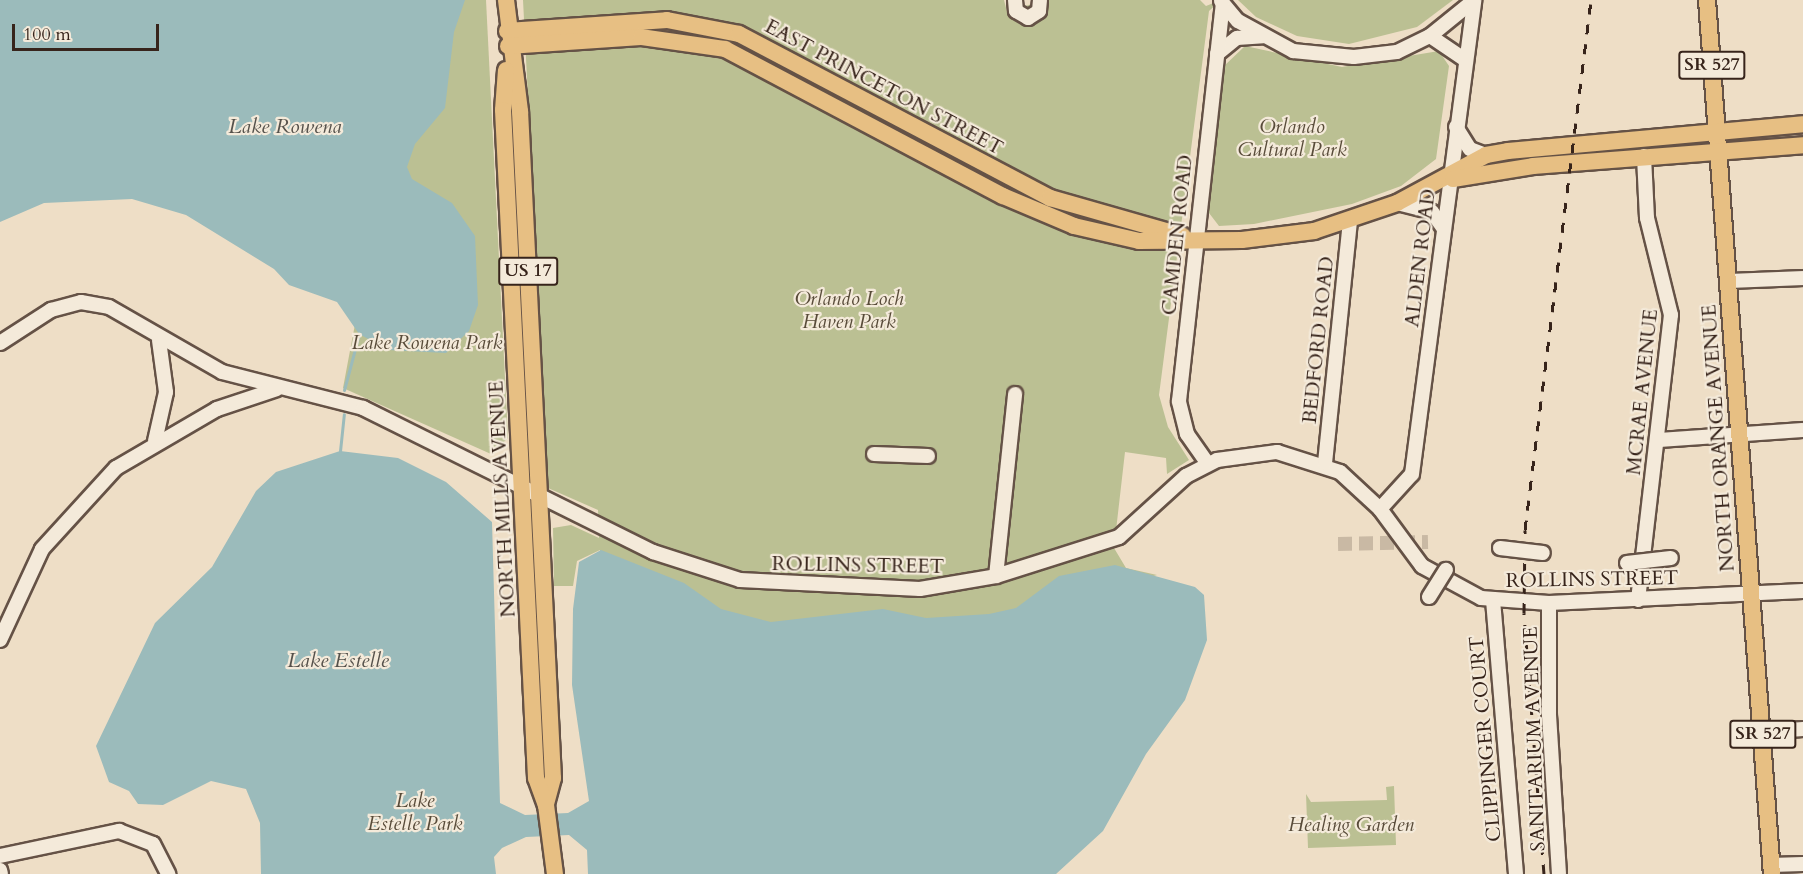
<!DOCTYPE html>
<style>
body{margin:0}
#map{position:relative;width:1803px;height:874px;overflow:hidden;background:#eedec6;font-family:Cardo,serif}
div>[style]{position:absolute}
.green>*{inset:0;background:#bbc093}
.water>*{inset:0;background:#9bbbbb}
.stream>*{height:3px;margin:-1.5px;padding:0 1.5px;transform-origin:1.5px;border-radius:1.5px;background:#9bbbbb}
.minor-tunnel>*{height:14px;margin-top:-7px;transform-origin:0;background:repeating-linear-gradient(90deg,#c9b9a4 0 14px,transparent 0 21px)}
.roads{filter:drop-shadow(2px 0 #655246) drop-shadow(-2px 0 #655246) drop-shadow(0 2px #655246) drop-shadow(0 -2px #655246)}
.minor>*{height:14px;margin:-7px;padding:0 7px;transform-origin:7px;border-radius:7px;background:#f4eada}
.major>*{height:16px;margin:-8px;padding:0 8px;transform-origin:8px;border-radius:8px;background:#e7bf83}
.rail>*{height:3px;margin-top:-1.5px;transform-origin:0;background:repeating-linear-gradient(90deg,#37241b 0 10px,transparent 0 20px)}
.bridges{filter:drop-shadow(2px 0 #655246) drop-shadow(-2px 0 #655246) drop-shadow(0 2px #655246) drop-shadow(0 -2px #655246)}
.minor-bridge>*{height:14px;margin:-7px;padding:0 7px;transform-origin:7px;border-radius:7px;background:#f4eada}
span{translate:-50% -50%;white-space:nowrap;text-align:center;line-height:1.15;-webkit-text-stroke:4.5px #f4eada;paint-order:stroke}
.shield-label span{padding:2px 4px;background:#f4eada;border:2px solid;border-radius:4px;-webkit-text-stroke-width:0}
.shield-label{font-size:18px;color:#37241b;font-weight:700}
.street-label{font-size:20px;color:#37241b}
.park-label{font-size:20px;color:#584b39;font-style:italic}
.water-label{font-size:21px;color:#55514b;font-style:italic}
.scale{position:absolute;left:12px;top:24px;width:147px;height:27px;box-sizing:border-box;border:3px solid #37241b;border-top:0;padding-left:8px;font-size:18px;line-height:21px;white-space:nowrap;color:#37241b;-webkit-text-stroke:4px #f4eada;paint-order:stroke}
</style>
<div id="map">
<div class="green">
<div style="clip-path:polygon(416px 0,486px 0,508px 438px,491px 454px,343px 388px)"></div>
<div style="clip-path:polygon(523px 0,1004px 0,1007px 12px,1044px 0,1200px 0,1206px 6px,1221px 0,1209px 11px,1159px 395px,1168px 427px,1189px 460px,1167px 474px,1166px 458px,1125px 452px,1114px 548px,1126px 568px,1157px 575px,1049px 607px,796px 646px,601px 582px,600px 550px,577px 561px,573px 586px,554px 586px,553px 528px,571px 525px,599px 538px,598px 510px,548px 488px)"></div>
<div style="clip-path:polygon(1238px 0,1453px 0,1417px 27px,1349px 44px,1297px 36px,1256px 17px)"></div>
<div style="clip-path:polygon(1245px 46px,1342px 67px,1439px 51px,1449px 66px,1436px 159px,1401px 186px,1352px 204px,1254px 224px,1219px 226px,1209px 213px,1208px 201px,1223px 67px)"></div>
<div style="clip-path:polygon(1394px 786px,1396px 845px,1308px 848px,1306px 794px,1311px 802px,1387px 800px,1386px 787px)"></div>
</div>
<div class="water">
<div style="clip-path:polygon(0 0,465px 0,454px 32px,445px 108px,415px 144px,407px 167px,412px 179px,452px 203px,475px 236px,478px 305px,469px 331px,446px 353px,389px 350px,359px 334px,337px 302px,289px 285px,274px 269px,186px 215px,132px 199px,44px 203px,0 222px)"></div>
<div style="clip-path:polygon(340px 451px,398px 458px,446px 482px,492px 522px,500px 803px,525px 815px,568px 813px,589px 801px,572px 685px,573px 609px,579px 562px,601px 550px,684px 583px,721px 609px,771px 622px,883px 609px,926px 618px,989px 614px,1016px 608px,1059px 576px,1115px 565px,1195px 587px,1204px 595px,1207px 640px,1185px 700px,1146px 754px,1103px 831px,1056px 874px,588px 874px,587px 850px,569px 835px,526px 837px,502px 848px,494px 857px,496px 874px,261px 874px,260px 823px,246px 789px,211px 781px,163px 805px,138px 804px,129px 791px,109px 782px,96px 746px,155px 623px,212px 567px,256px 491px,276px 472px)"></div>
</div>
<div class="stream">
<div style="left:344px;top:390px;width:58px;rotate:-75deg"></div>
<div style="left:340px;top:451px;width:37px;rotate:-84deg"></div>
</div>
<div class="minor-tunnel">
<div style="left:1338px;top:544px;width:90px;rotate:-1.3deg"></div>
</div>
<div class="roads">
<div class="minor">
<div style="left:1015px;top:0;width:11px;rotate:85deg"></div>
<div style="left:1016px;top:11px;width:14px;rotate:30deg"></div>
<div style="left:1028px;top:18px;width:13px;rotate:-32deg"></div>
<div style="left:1039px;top:11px;width:11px;rotate:-85deg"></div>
<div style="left:1221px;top:1px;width:26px;rotate:50deg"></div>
<div style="left:1238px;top:21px;width:63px;rotate:28.6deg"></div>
<div style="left:1293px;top:51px;width:61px;rotate:5.6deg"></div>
<div style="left:1354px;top:57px;width:43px;rotate:-6.6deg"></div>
<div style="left:1397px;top:52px;width:37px;rotate:-26deg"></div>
<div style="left:1430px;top:36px;width:55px;rotate:-39.1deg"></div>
<div style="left:1430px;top:36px;width:41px;rotate:34.1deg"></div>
<div style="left:1217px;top:54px;width:26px;rotate:-39deg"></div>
<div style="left:1237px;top:38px;width:26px;rotate:-4deg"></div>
<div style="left:1456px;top:127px;width:26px;rotate:58deg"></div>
<div style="left:1470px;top:149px;width:17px;rotate:21deg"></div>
<div style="left:1397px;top:203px;width:36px;rotate:14deg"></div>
<div style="left:1432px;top:212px;width:19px;rotate:55deg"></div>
<div style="left:1730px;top:281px;width:73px;rotate:-2.4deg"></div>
<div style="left:0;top:343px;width:61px;rotate:-32.9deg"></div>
<div style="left:51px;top:310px;width:31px;rotate:-15deg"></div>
<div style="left:81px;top:302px;width:28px;rotate:10deg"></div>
<div style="left:109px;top:307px;width:130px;rotate:29.9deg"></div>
<div style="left:222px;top:372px;width:146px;rotate:14.3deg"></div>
<div style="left:363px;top:408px;width:324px;rotate:26.4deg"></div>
<div style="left:653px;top:552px;width:91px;rotate:17.8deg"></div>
<div style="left:740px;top:580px;width:180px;rotate:2.9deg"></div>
<div style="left:920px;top:589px;width:77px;rotate:-9.7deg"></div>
<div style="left:996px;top:576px;width:129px;rotate:-17.6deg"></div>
<div style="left:1119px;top:537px;width:91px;rotate:-42.3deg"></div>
<div style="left:1186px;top:476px;width:35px;rotate:-27deg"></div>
<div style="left:1217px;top:460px;width:61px;rotate:-7.6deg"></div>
<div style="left:1277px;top:452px;width:66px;rotate:17.6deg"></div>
<div style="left:1340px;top:472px;width:54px;rotate:42.8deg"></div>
<div style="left:1380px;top:509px;width:71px;rotate:53.6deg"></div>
<div style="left:1422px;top:566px;width:67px;rotate:28.5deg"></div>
<div style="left:1481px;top:598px;width:68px;rotate:4.2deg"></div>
<div style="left:1549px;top:603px;width:254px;rotate:-2.7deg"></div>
<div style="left:1659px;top:440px;width:144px;rotate:-4deg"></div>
<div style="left:155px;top:441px;width:50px;rotate:-77.3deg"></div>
<div style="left:166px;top:392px;width:52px;rotate:-97.7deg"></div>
<div style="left:874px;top:454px;width:54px;rotate:2.1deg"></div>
<div style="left:1325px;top:463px;width:243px;rotate:-84.1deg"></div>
<div style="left:1208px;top:464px;width:37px;rotate:-125deg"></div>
<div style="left:1187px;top:434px;width:34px;rotate:-104deg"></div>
<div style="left:1179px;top:401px;width:399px;rotate:-83.7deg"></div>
<div style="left:1380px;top:509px;width:47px;rotate:-47.6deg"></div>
<div style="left:1412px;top:474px;width:478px;rotate:-82.5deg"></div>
<div style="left:996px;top:576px;width:183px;rotate:-84deg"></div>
<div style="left:1493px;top:600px;width:275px;rotate:85.2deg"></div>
<div style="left:1638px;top:600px;width:287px;rotate:-83.4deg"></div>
<div style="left:1671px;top:315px;width:100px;rotate:-103.9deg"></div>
<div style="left:1647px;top:218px;width:62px;rotate:-92.8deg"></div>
<div style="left:1549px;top:603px;width:112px;rotate:90deg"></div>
<div style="left:1549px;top:715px;width:159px;rotate:86.4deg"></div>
<div style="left:0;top:640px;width:100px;rotate:-65.2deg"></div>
<div style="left:42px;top:549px;width:110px;rotate:-47.6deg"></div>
<div style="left:116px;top:468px;width:117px;rotate:-30.3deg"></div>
<div style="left:217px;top:409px;width:63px;rotate:-18.4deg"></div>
<div style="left:1762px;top:732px;width:41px;rotate:-4.2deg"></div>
<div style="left:0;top:856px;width:122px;rotate:-11.9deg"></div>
<div style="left:119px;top:831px;width:36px;rotate:21deg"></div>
<div style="left:153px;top:844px;width:34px;rotate:63deg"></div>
<div style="left:1771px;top:865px;width:32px;rotate:-2deg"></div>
<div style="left:0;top:870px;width:4px;rotate:76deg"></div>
</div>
<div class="major">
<div style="left:506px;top:0;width:112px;rotate:82.8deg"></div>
<div style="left:520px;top:111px;width:668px;rotate:87.17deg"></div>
<div style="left:553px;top:778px;width:28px;rotate:105deg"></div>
<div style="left:546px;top:805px;width:70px;rotate:82.6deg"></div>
<div style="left:1707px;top:0;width:876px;rotate:85.75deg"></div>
<div style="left:507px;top:31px;width:160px;rotate:-3.9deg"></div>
<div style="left:667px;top:20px;width:73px;rotate:11deg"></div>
<div style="left:739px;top:34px;width:352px;rotate:27.8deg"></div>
<div style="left:1050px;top:198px;width:138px;rotate:15.9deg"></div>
<div style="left:508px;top:46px;width:133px;rotate:-3.9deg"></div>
<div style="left:641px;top:37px;width:85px;rotate:8.1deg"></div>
<div style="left:725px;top:49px;width:314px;rotate:27.9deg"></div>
<div style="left:1003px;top:196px;width:77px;rotate:22.9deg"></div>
<div style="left:1074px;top:226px;width:67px;rotate:13deg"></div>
<div style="left:1139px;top:241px;width:103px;rotate:-0.6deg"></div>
<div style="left:1242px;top:240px;width:73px;rotate:-7.1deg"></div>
<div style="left:1314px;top:231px;width:88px;rotate:-18.6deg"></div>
<div style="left:1397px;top:203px;width:101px;rotate:-28.3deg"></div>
<div style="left:1486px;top:155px;width:22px;rotate:-10deg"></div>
<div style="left:1508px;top:151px;width:296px;rotate:-5.2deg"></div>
<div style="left:506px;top:70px;width:40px;rotate:94.3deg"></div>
<div style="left:503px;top:110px;width:669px;rotate:87.17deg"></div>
<div style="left:536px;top:778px;width:29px;rotate:70deg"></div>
<div style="left:1453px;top:179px;width:81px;rotate:-9.2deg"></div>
<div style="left:1533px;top:166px;width:271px;rotate:-4.4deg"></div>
</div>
</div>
<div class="rail">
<div style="left:1544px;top:874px;width:262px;rotate:-94.4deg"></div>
<div style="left:1524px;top:613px;width:83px;rotate:-89.3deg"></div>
<div style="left:1525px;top:530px;width:534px;rotate:-82.9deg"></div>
</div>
<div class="bridges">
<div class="minor-bridge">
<div style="left:1500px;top:548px;width:43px;rotate:6.6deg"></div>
<div style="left:1627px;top:563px;width:44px;rotate:-6.5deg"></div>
<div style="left:1429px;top:597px;width:32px;rotate:-58deg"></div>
</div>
</div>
<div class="shield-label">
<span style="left:1712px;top:65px">SR 527</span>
<span style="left:528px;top:271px">US 17</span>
<span style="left:1763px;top:734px">SR 527</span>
</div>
<div class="street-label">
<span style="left:884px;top:87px;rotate:28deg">EAST PRINCETON STREET</span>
<span style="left:1177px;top:235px;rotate:-84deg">CAMDEN ROAD</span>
<span style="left:1420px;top:258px;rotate:-83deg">ALDEN ROAD</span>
<span style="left:1318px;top:340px;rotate:-84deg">BEDFORD ROAD</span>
<span style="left:1642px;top:392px;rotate:-84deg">MCRAE AVENUE</span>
<span style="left:1718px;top:438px;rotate:-94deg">NORTH ORANGE AVENUE</span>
<span style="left:502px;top:499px;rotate:-93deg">NORTH MILLS AVENUE</span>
<span style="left:858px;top:565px;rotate:1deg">ROLLINS STREET</span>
<span style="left:1592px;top:579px;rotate:-1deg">ROLLINS STREET</span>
<span style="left:1485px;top:739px;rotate:-95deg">CLIPPINGER COURT</span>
<span style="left:1534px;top:739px;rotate:-92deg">SANITARIUM AVENUE</span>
</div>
<div class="park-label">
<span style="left:1292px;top:138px">Orlando<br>Cultural Park</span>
<span style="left:849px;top:310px">Orlando Loch<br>Haven Park</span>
<span style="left:427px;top:342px">Lake Rowena Park</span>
<span style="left:415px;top:812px">Lake<br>Estelle Park</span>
<span style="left:1351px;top:824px">Healing Garden</span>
</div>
<div class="water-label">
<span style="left:285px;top:127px">Lake Rowena</span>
<span style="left:338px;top:661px">Lake Estelle</span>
</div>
<div class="scale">100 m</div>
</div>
